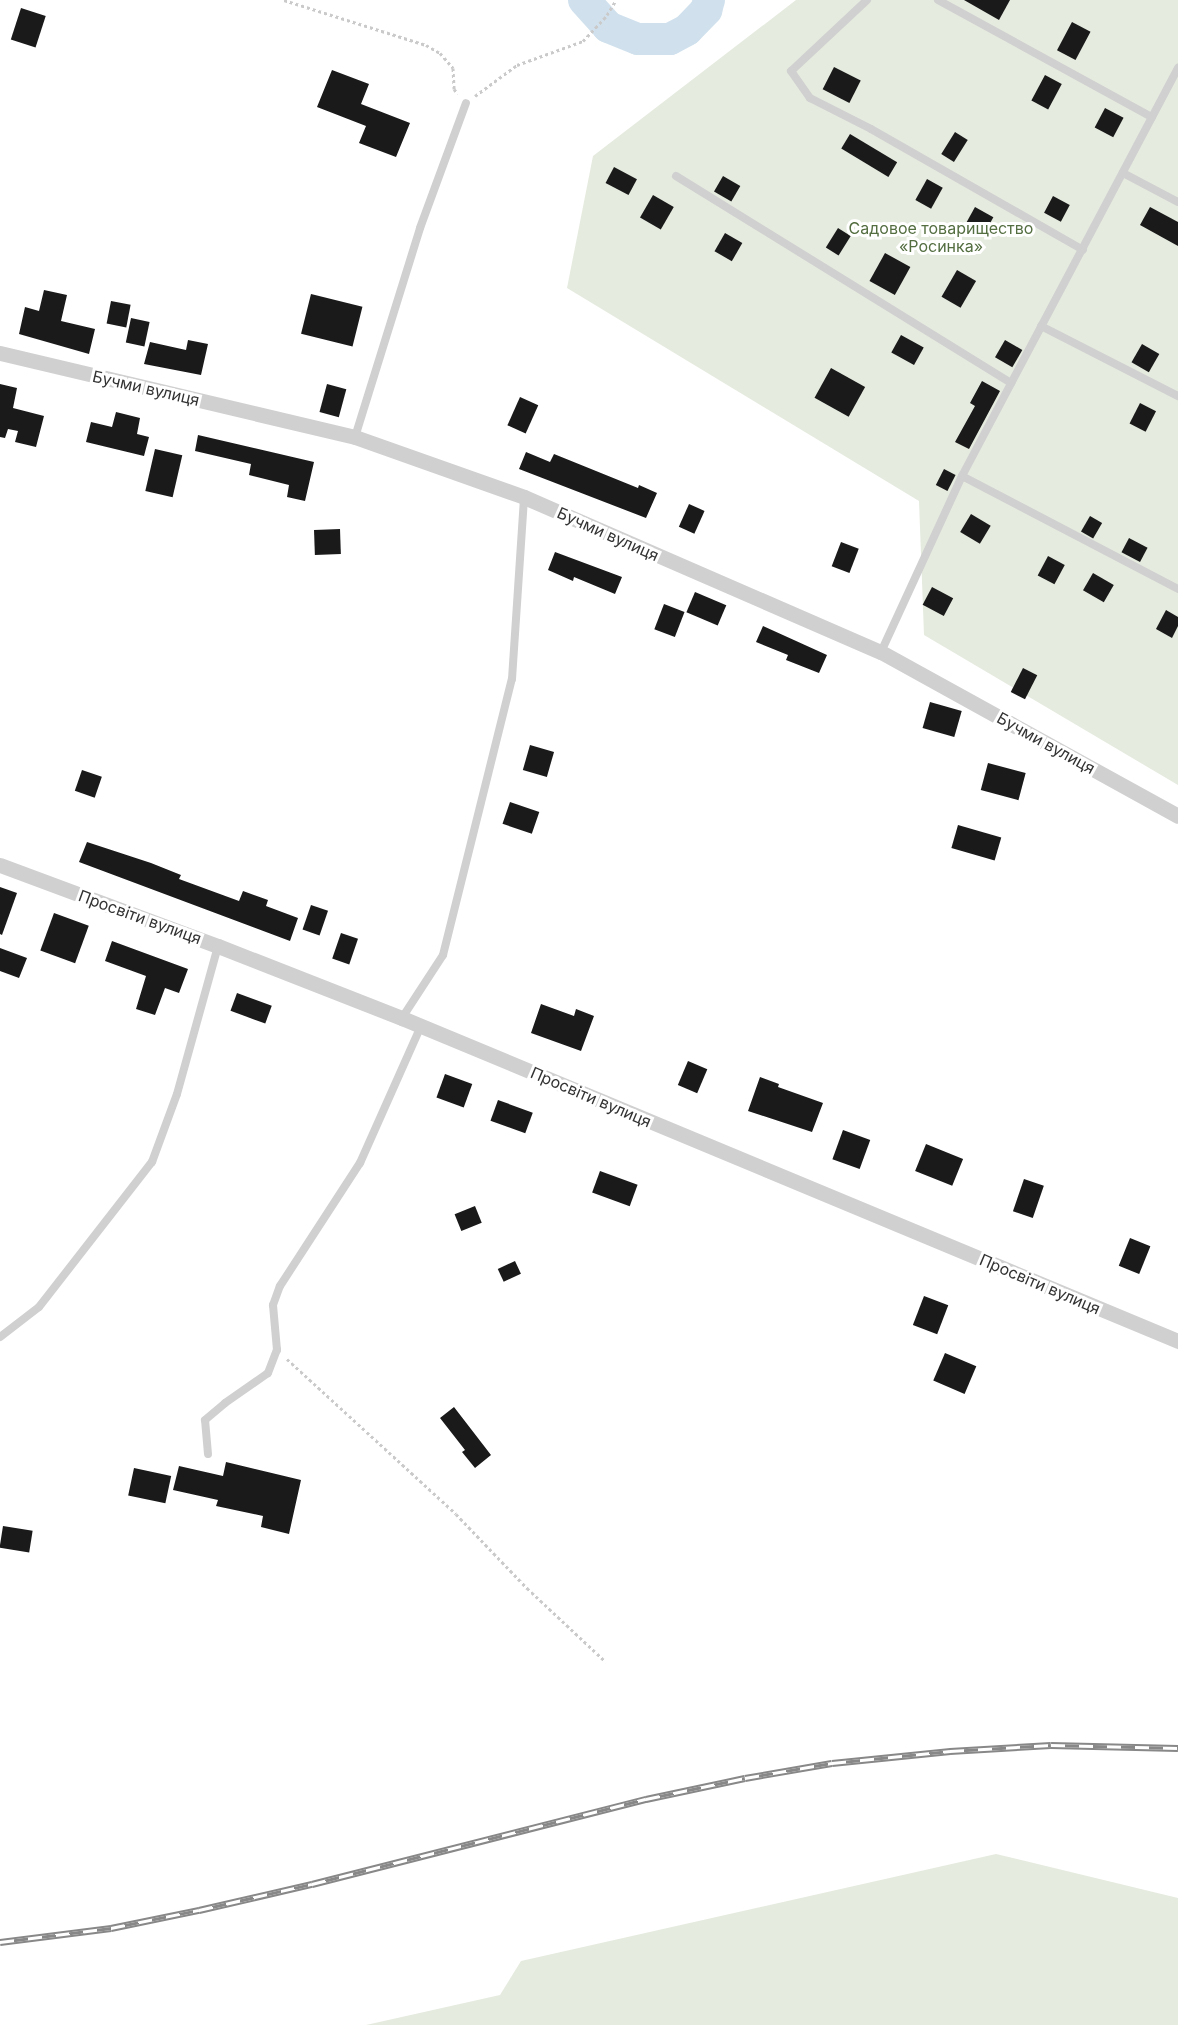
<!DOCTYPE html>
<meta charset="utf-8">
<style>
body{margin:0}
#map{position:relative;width:1178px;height:2025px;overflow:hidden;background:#fff;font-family:Inter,sans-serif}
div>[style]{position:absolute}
.green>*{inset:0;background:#e5ebdf}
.river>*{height:32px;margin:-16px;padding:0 16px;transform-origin:16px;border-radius:16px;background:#d0e1ed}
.building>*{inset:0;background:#1a1a1a;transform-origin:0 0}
.path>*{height:3px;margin-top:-1.5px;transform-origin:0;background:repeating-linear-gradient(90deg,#cacaca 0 3px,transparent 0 6px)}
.lane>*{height:8px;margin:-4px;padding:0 4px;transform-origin:4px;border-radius:4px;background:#d0d0d0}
.street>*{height:15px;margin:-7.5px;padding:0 7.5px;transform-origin:7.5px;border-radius:7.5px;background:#d0d0d0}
.rail>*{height:7px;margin-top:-3.5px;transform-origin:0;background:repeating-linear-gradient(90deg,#fff 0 14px,#888 0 28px);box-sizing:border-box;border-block:2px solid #888}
span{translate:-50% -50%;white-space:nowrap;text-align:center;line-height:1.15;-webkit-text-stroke:6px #fff;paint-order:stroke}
.park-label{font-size:16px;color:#546e41}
.street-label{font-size:16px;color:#333}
</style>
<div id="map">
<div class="green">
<div style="clip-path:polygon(796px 0,1178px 0,1178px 785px,924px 635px,919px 501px,567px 288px,593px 156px)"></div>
<div style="clip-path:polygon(996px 1854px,1178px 1898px,1178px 2025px,366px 2025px,500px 1995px,521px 1961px)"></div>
</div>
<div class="river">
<div style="left:584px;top:0;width:36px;rotate:48deg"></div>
<div style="left:608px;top:27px;width:32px;rotate:22deg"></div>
<div style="left:638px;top:39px;width:32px"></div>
<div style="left:670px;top:39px;width:19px;rotate:-28deg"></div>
<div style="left:687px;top:30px;width:28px;rotate:-46deg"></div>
<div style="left:706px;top:10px;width:10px;rotate:-73deg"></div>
</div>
<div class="building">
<div style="clip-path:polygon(964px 0,1010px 0,999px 20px)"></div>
<div style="left:21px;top:8px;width:26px;height:33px;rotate:18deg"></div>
<div style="left:1072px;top:22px;width:21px;height:32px;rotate:28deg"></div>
<div style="left:834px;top:67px;width:30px;height:25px;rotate:27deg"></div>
<div style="clip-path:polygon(332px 70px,369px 84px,361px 104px,410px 123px,396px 157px,359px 143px,366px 126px,317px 107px)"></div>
<div style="left:1045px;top:75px;width:19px;height:29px;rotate:28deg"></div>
<div style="left:1105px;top:108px;width:21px;height:22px;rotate:28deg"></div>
<div style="left:955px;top:132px;width:15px;height:26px;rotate:32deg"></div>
<div style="left:850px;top:134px;width:55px;height:17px;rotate:31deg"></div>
<div style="left:614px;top:167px;width:26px;height:18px;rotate:28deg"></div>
<div style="left:723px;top:176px;width:20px;height:18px;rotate:30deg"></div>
<div style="left:927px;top:179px;width:18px;height:24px;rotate:29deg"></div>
<div style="left:653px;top:195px;width:24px;height:26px;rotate:30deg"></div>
<div style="left:1053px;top:196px;width:19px;height:19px;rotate:28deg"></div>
<div style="left:975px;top:207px;width:21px;height:20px;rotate:29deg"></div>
<div style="clip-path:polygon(1150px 207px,1178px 222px,1178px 246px,1140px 225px)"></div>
<div style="left:838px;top:228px;width:15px;height:23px;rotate:32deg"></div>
<div style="left:725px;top:233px;width:20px;height:21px;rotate:30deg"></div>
<div style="left:885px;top:253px;width:29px;height:32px;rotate:29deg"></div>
<div style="left:957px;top:270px;width:22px;height:31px;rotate:30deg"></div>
<div style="clip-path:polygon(44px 290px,67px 295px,61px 321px,95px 329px,89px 354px,19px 334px,25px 307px,39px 311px)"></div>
<div style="left:311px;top:294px;width:53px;height:41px;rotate:14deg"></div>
<div style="left:111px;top:301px;width:20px;height:23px;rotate:11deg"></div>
<div style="left:131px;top:318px;width:19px;height:25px;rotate:12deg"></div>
<div style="left:901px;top:335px;width:26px;height:20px;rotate:29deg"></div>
<div style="clip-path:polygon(188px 340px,208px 344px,201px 375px,144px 364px,150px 342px,186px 350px)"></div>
<div style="left:1005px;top:340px;width:20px;height:20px;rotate:30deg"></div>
<div style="left:1142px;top:344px;width:20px;height:21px;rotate:30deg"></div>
<div style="left:831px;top:368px;width:39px;height:34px;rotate:29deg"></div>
<div style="clip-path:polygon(982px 381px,1000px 391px,969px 449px,955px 442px,975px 406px,970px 403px)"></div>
<div style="clip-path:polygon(0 384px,17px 388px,13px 408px,44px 416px,36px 447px,15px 442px,18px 431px,8px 429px,5px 438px,0 437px)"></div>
<div style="left:327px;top:384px;width:20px;height:29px;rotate:15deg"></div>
<div style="left:520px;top:397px;width:20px;height:31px;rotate:24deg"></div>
<div style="left:1140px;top:403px;width:18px;height:23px;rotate:27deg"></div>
<div style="clip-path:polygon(116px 412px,140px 418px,137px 434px,149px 437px,144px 456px,86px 442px,91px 422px,112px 427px)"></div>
<div style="clip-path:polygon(198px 435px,314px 462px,305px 501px,287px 497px,289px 485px,249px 475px,251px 464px,195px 451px)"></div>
<div style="left:155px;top:449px;width:28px;height:43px;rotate:13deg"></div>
<div style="clip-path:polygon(526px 452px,550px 462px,554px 454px,638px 488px,639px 485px,657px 493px,646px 518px,519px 469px)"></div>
<div style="left:944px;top:469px;width:13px;height:18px;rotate:27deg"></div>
<div style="left:689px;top:504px;width:17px;height:25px;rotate:24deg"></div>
<div style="left:971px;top:514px;width:23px;height:21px;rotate:31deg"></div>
<div style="left:1090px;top:516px;width:14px;height:18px;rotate:30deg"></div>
<div style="left:340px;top:529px;width:25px;height:26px;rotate:88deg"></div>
<div style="left:1129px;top:538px;width:21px;height:16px;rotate:28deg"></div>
<div style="left:841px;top:542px;width:19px;height:26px;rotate:21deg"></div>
<div style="clip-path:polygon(555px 552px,622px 577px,615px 594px,574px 577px,573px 581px,548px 570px)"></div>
<div style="left:1048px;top:556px;width:19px;height:22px;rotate:28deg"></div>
<div style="left:1093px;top:573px;width:24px;height:20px;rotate:30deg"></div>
<div style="left:932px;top:587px;width:24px;height:20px;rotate:28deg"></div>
<div style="left:695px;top:592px;width:34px;height:22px;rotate:23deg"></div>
<div style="left:664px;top:604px;width:22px;height:27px;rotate:21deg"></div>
<div style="clip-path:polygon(1166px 610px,1178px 617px,1178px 626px,1172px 638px,1156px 629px)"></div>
<div style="clip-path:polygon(763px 626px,827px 655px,819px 673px,786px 660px,788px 655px,756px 642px)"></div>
<div style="left:1023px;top:668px;width:16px;height:27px;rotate:27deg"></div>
<div style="left:930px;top:702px;width:33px;height:27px;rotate:16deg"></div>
<div style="left:530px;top:745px;width:25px;height:26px;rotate:16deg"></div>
<div style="left:988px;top:763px;width:39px;height:28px;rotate:15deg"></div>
<div style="left:82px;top:770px;width:21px;height:22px;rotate:19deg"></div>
<div style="left:510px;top:802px;width:31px;height:23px;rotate:19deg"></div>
<div style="left:958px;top:825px;width:45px;height:24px;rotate:16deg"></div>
<div style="clip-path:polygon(87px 842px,151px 863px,181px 875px,179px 879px,239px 901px,243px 891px,268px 900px,266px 906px,298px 918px,290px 941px,79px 862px)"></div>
<div style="clip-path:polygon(0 887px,17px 893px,2px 935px,0 934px)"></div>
<div style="left:311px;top:905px;width:18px;height:26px;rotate:19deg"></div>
<div style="left:54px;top:913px;width:37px;height:40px;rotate:20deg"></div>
<div style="left:341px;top:933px;width:18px;height:27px;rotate:19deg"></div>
<div style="clip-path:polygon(112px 941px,188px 969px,179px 993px,165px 988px,155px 1015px,136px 1009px,146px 976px,105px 961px)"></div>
<div style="clip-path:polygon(0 948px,27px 958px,19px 978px,0 971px)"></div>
<div style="left:237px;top:993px;width:37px;height:19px;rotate:20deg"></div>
<div style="clip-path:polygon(541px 1004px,574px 1016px,576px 1009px,594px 1016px,581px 1051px,531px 1033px)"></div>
<div style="left:688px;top:1061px;width:21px;height:26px;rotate:23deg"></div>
<div style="left:445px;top:1074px;width:29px;height:25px;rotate:20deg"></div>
<div style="clip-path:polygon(760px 1077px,779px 1084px,778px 1087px,823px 1103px,812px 1132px,748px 1111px)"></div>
<div style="left:498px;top:1100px;width:37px;height:22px;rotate:20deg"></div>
<div style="left:843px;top:1130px;width:29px;height:31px;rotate:20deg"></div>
<div style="left:926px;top:1144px;width:40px;height:29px;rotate:22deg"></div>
<div style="left:600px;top:1171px;width:40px;height:23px;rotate:20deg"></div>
<div style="left:1024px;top:1179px;width:21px;height:34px;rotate:19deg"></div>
<div style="left:475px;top:1206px;width:18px;height:22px;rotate:68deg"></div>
<div style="left:1130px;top:1238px;width:22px;height:30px;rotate:22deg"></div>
<div style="left:515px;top:1261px;width:14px;height:19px;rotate:65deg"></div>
<div style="left:924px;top:1296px;width:26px;height:31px;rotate:21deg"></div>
<div style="left:945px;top:1353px;width:34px;height:30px;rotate:23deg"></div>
<div style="clip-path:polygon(454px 1407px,491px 1455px,475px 1468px,462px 1452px,465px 1450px,440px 1418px)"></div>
<div style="clip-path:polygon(226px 1462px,301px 1480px,289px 1534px,261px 1527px,263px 1516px,216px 1506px,218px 1500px,173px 1490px,179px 1466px,223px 1476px)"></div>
<div style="left:134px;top:1468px;width:38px;height:28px;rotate:12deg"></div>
<div style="left:3px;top:1526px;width:30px;height:22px;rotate:9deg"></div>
</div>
<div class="path">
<div style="left:284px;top:0;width:149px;rotate:17.6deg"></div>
<div style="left:426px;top:45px;width:16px;rotate:30deg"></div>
<div style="left:440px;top:53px;width:20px;rotate:49deg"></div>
<div style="left:453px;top:68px;width:21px;rotate:87deg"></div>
<div style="left:454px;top:89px;width:6px;rotate:51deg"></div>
<div style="left:475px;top:96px;width:52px;rotate:-36.4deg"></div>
<div style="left:517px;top:65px;width:70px;rotate:-20deg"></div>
<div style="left:583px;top:41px;width:35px;rotate:-47deg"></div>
<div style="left:607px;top:15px;width:17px;rotate:-59deg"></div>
<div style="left:287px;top:1359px;width:229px;rotate:42.5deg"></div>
<div style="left:456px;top:1514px;width:103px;rotate:46.2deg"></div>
<div style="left:527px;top:1588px;width:108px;rotate:43.1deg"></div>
</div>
<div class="lane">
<div style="left:867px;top:0;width:104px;rotate:136.9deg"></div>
<div style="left:791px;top:71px;width:33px;rotate:55deg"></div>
<div style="left:810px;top:98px;width:68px;rotate:26.9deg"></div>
<div style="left:871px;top:129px;width:244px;rotate:29.7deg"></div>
<div style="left:938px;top:0;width:244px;rotate:28.7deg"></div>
<div style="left:1123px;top:173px;width:62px;rotate:27.8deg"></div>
<div style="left:676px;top:176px;width:394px;rotate:31.7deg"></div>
<div style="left:1041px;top:326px;width:154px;rotate:27.1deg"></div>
<div style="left:355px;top:437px;width:219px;rotate:-72.7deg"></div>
<div style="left:420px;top:228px;width:133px;rotate:-69.8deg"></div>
<div style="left:962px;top:476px;width:244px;rotate:27.6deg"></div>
<div style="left:881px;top:652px;width:194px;rotate:-65.3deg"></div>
<div style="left:962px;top:476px;width:462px;rotate:-62.1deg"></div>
<div style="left:402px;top:1018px;width:75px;rotate:-56.9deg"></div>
<div style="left:443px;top:955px;width:284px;rotate:-76deg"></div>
<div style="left:512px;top:679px;width:182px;rotate:-86.2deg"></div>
<div style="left:0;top:1337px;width:49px;rotate:-37.6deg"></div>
<div style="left:39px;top:1307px;width:184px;rotate:-52.1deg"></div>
<div style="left:152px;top:1162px;width:72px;rotate:-69.8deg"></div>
<div style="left:177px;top:1094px;width:154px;rotate:-74.5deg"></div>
<div style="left:208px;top:1454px;width:34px;rotate:-95deg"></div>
<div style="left:205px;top:1420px;width:26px;rotate:-40deg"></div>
<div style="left:225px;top:1403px;width:52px;rotate:-34.9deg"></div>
<div style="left:268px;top:1373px;width:25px;rotate:-69deg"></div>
<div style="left:277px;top:1350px;width:45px;rotate:-95.1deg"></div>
<div style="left:273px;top:1305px;width:20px;rotate:-70deg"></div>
<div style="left:280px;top:1286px;width:147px;rotate:-57deg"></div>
<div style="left:360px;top:1163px;width:150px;rotate:-66deg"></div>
</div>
<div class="street">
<div style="left:0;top:353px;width:365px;rotate:13.3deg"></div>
<div style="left:355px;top:437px;width:179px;rotate:19.5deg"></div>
<div style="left:524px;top:497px;width:389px;rotate:23.5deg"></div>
<div style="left:881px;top:652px;width:339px;rotate:28.9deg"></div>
<div style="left:0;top:865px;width:233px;rotate:20.4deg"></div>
<div style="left:218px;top:946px;width:198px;rotate:21.4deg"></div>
<div style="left:402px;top:1018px;width:841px;rotate:22.6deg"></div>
</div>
<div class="rail">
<div style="left:0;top:1942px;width:112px;rotate:-7.2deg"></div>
<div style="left:111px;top:1928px;width:90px;rotate:-11.6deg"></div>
<div style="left:199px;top:1910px;width:116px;rotate:-13deg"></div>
<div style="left:312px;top:1884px;width:345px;rotate:-14.3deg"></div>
<div style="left:646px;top:1799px;width:101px;rotate:-12deg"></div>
<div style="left:745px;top:1778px;width:88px;rotate:-9.8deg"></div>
<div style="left:832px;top:1763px;width:119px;rotate:-5.8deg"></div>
<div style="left:950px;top:1751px;width:101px;rotate:-3.4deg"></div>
<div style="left:1051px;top:1745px;width:127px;rotate:1.4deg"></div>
</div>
<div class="park-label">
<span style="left:941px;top:237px">Садовое товарищество<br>«Росинка»</span>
</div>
<div class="street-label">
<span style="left:146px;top:388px;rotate:13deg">Бучми вулиця</span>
<span style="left:608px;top:534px;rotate:24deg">Бучми вулиця</span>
<span style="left:1046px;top:743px;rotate:29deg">Бучми вулиця</span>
<span style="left:140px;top:917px;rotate:20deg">Просвіти вулиця</span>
<span style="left:591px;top:1097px;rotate:23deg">Просвіти вулиця</span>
<span style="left:1040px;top:1284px;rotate:23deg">Просвіти вулиця</span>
</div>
</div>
